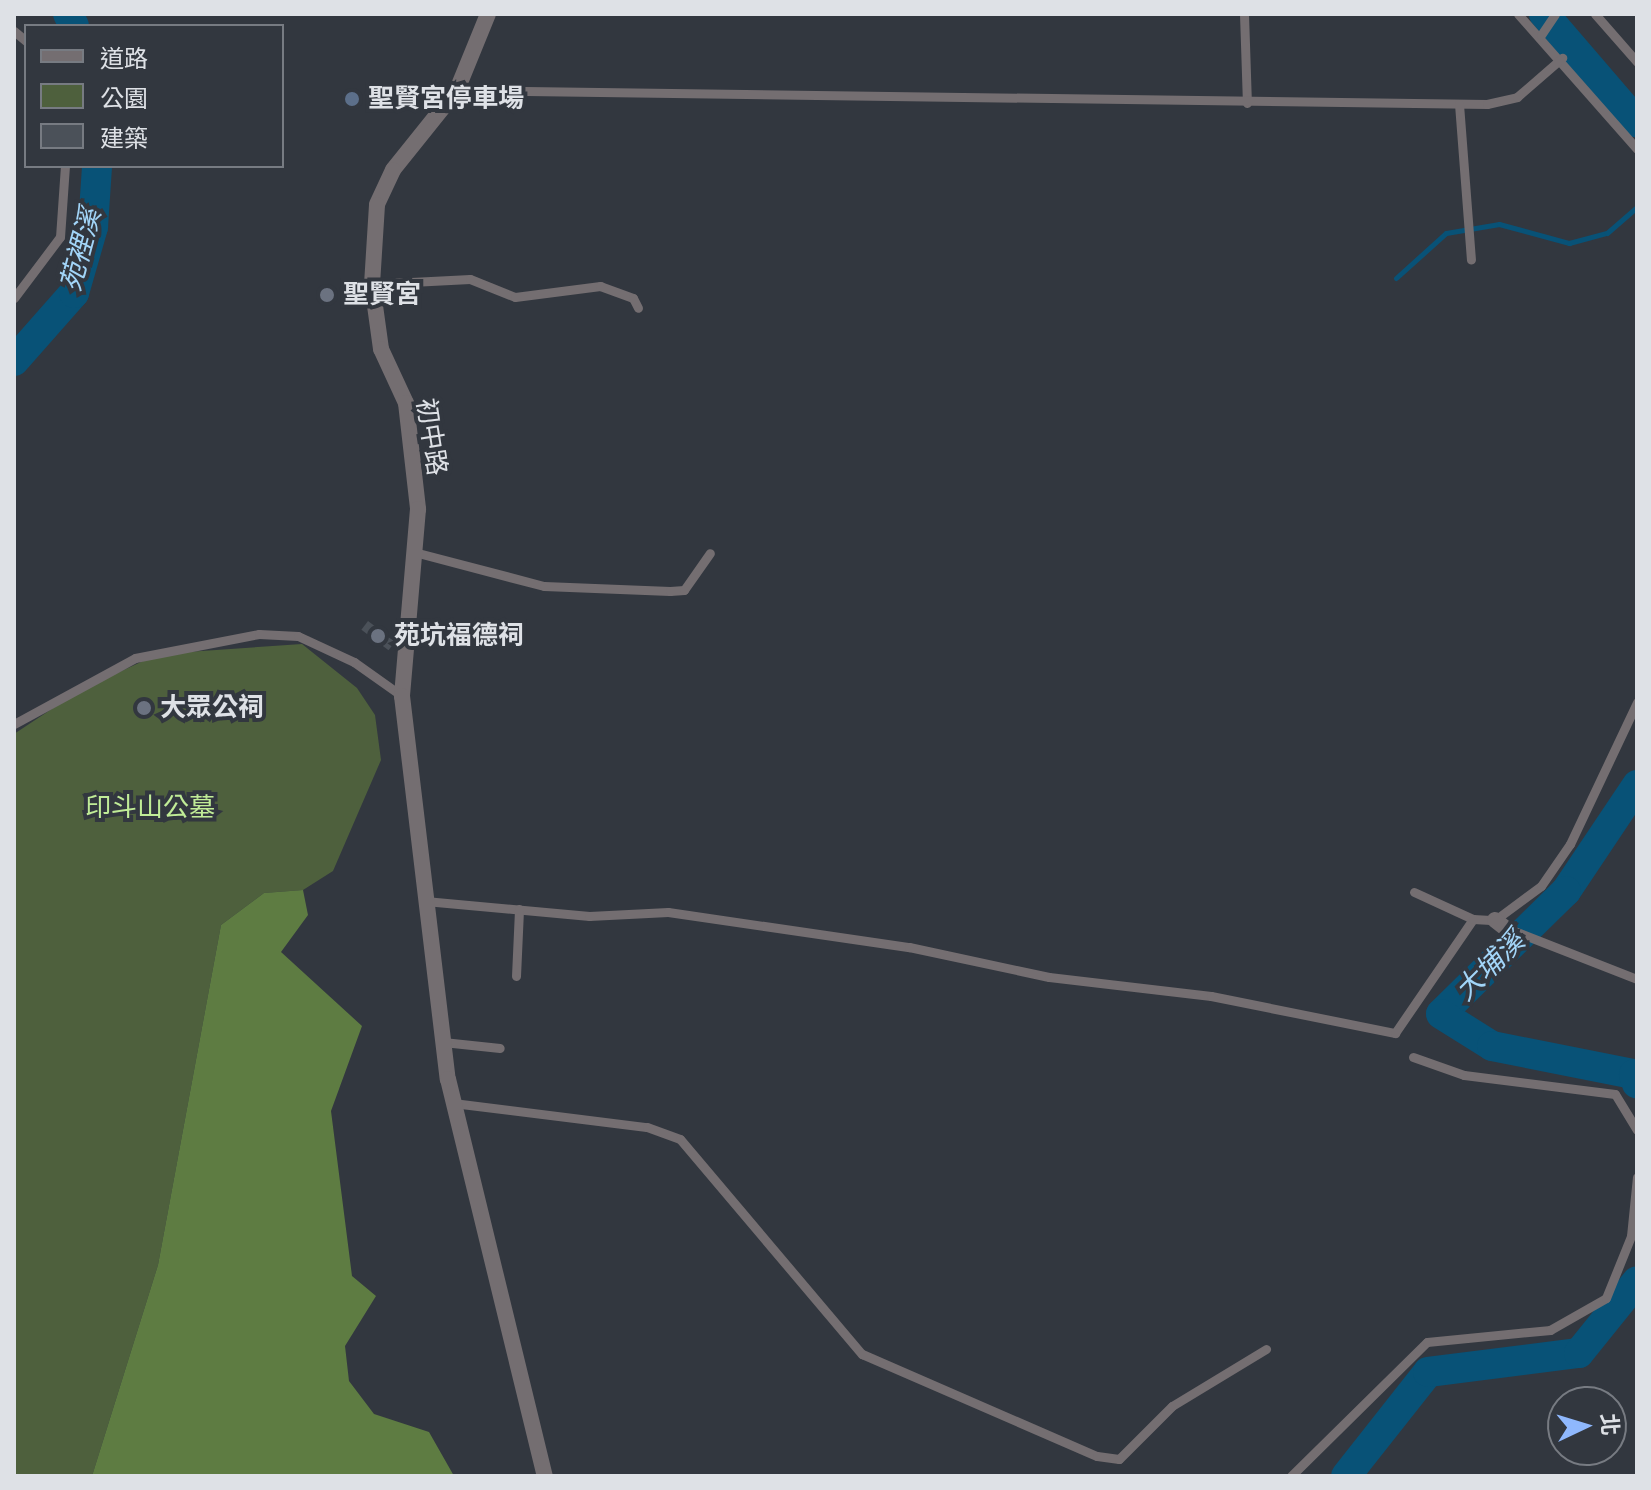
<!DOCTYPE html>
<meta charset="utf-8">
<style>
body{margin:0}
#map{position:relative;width:1651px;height:1490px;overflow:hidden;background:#32373f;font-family:"Varela Round","Noto Sans TC",sans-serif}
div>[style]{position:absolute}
.green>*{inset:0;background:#4e603d}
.forest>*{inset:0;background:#5e7c42}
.stream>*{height:5px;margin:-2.5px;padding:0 2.5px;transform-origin:2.5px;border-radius:2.5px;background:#085277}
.river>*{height:30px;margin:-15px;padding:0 15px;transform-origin:15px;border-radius:15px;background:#085277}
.building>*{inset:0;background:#4b5159;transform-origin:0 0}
.service>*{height:9px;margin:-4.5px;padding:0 4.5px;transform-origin:4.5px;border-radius:4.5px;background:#746e71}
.minor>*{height:16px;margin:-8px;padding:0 8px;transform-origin:8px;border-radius:8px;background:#746e71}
.tertiary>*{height:16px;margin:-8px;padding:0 8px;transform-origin:8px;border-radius:8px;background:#746e71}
.dots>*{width:22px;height:22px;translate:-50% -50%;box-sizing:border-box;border:4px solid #32373f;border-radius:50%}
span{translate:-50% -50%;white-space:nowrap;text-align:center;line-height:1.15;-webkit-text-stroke:8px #32373f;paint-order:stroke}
.poi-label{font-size:26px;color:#dee1e6;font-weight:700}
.left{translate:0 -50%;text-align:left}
.street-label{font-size:26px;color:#dee1e6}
.park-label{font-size:26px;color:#c0ec97}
.water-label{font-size:28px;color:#a2d5f8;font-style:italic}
.frame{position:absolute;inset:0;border:16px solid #dee1e6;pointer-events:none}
.legend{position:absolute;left:24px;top:24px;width:260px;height:144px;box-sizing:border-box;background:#32373f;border:2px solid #777b82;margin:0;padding:10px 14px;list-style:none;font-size:24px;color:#dee1e6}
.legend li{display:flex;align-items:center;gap:16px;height:40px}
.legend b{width:40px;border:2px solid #777b82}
.north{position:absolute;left:1547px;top:1386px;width:80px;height:80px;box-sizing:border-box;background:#32373f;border:2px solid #777b82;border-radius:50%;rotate:86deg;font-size:22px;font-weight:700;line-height:32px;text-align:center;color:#dee1e6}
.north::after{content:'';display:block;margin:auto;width:28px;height:36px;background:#8fb8fd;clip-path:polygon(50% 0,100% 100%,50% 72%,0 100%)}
</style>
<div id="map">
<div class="green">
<div style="clip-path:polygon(302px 644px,357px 688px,375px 715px,381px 760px,333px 871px,303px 890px,264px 893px,221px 925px,158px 1265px,92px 1476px,14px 1476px,14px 734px,79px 691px,158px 654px)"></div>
</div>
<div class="forest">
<div style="clip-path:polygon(303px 890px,308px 915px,281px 952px,362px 1026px,331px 1111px,352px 1276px,376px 1296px,345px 1346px,349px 1381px,374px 1414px,429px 1432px,454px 1476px,92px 1476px,158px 1265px,221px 925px,264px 893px)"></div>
</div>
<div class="stream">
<div style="left:1396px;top:278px;width:67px;rotate:-42deg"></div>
<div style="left:1446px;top:233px;width:54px;rotate:-9.6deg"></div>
<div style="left:1499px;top:224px;width:73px;rotate:15.2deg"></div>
<div style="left:1569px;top:243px;width:39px;rotate:-15deg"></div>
<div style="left:1607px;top:233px;width:40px;rotate:-41deg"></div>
</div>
<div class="river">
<div style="left:68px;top:14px;width:13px;rotate:63deg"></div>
<div style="left:1544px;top:14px;width:143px;rotate:49.3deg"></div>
<div style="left:14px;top:361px;width:91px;rotate:-48.6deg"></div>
<div style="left:74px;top:293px;width:69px;rotate:-73.9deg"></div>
<div style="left:93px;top:227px;width:61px;rotate:-86.2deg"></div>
<div style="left:1637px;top:785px;width:128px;rotate:123.8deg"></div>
<div style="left:1566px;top:891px;width:175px;rotate:135.5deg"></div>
<div style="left:1441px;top:1014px;width:60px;rotate:32.1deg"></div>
<div style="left:1492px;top:1046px;width:145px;rotate:11.2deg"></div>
<div style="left:1634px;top:1074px;width:10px;rotate:73deg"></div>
<div style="left:1346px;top:1476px;width:132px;rotate:-51.7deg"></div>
<div style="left:1428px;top:1372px;width:152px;rotate:-7.2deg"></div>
<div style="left:1579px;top:1353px;width:92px;rotate:-51.1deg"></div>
</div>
<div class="building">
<div style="left:368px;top:621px;width:34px;height:11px;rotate:37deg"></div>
</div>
<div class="service">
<div style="left:1244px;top:14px;width:89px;rotate:88.1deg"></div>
<div style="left:1518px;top:14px;width:180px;rotate:48.6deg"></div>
<div style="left:1595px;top:14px;width:64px;rotate:48.8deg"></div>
<div style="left:14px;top:31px;width:16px;rotate:40deg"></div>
<div style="left:1541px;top:35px;width:25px;rotate:-56deg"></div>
<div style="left:457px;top:90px;width:1030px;rotate:0.78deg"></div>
<div style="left:1487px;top:104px;width:31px;rotate:-13deg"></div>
<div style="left:1517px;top:97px;width:60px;rotate:-40.9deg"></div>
<div style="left:1459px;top:104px;width:156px;rotate:85.6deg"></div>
<div style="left:372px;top:284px;width:98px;rotate:-2.9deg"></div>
<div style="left:470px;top:279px;width:48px;rotate:21.8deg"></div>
<div style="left:515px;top:297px;width:86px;rotate:-7.4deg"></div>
<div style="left:600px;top:286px;width:35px;rotate:20deg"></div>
<div style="left:633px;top:298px;width:11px;rotate:63deg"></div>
<div style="left:14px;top:298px;width:76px;rotate:-53deg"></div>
<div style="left:60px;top:237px;width:71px;rotate:-86deg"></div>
<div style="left:418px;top:553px;width:130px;rotate:14.7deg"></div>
<div style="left:544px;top:586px;width:126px;rotate:2.3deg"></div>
<div style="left:670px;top:591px;width:14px;rotate:-4deg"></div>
<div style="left:684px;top:590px;width:45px;rotate:-54.9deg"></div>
<div style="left:14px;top:724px;width:138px;rotate:-28.6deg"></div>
<div style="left:135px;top:658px;width:126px;rotate:-11deg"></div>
<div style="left:259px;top:634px;width:39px;rotate:3deg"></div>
<div style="left:298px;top:636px;width:62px;rotate:24.9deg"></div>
<div style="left:354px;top:662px;width:59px;rotate:35.3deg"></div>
<div style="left:1414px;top:892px;width:65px;rotate:24.6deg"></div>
<div style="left:425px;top:901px;width:165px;rotate:5.2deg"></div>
<div style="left:589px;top:916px;width:79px;rotate:-2.9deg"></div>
<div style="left:668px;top:912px;width:244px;rotate:8.3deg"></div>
<div style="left:909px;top:947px;width:143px;rotate:12.1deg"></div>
<div style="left:1049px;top:977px;width:163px;rotate:6.7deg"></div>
<div style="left:1211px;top:996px;width:188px;rotate:11.4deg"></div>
<div style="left:1395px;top:1033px;width:138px;rotate:-55.6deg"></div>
<div style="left:1473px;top:919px;width:22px;rotate:3deg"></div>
<div style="left:1495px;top:920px;width:57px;rotate:-36.5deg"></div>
<div style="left:1541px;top:886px;width:51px;rotate:-55.4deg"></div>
<div style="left:1570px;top:844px;width:157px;rotate:-64.7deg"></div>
<div style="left:1504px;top:927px;width:143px;rotate:21.4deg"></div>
<div style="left:516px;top:976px;width:67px;rotate:-87.4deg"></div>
<div style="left:443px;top:1042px;width:57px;rotate:6deg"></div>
<div style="left:1413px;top:1057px;width:54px;rotate:19.4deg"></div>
<div style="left:1464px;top:1075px;width:152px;rotate:7.2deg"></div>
<div style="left:1615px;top:1094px;width:42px;rotate:58.6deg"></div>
<div style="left:453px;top:1103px;width:195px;rotate:7.1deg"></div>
<div style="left:647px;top:1127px;width:35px;rotate:20deg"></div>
<div style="left:680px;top:1139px;width:282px;rotate:49.8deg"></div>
<div style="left:862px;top:1354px;width:256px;rotate:23.5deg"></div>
<div style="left:1097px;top:1456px;width:22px;rotate:8deg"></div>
<div style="left:1119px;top:1459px;width:75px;rotate:-45deg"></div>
<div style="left:1172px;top:1406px;width:110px;rotate:-31.2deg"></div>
<div style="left:1291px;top:1476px;width:191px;rotate:-44.6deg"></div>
<div style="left:1427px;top:1342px;width:124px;rotate:-5.6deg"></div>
<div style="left:1550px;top:1330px;width:64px;rotate:-29.7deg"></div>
<div style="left:1606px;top:1298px;width:67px;rotate:-68deg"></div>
<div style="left:1631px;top:1236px;width:59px;rotate:-84.2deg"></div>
</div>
<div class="minor">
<div style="left:1495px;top:920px;width:11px;rotate:38deg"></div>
</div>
<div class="tertiary">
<div style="left:488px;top:14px;width:82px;rotate:112.2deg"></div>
<div style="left:457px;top:90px;width:102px;rotate:128.7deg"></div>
<div style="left:393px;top:170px;width:38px;rotate:115deg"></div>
<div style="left:377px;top:205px;width:79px;rotate:93.6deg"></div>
<div style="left:372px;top:284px;width:66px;rotate:82.1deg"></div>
<div style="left:381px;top:349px;width:60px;rotate:65.2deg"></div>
<div style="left:406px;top:403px;width:107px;rotate:83.5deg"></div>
<div style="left:418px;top:509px;width:188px;rotate:94.9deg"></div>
<div style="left:402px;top:696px;width:386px;rotate:83.2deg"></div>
<div style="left:448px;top:1079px;width:409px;rotate:76.3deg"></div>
</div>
<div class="dots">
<div style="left:352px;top:99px;background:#5c6f8a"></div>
<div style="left:327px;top:295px;background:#6b7280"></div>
<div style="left:378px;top:636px;background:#6b7280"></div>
<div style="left:144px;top:708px;background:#6b7280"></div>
</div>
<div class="poi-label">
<span class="left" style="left:368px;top:99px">聖賢宮停車場</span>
<span class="left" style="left:343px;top:295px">聖賢宮</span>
<span class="left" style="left:394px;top:636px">苑坑福德祠</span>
<span class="left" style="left:160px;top:708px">大眾公祠</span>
</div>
<div class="street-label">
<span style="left:431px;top:437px;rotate:81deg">初中路</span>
</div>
<div class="park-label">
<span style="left:150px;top:808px">印斗山公墓</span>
</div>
<div class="water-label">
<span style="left:81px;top:250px;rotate:-75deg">苑裡溪</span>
<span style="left:1490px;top:966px;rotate:-45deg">大埔溪</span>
</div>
<div class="frame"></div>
<ul class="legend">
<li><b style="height:10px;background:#746e71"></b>道路</li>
<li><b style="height:22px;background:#4e603d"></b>公園</li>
<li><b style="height:22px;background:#4b5159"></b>建築</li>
</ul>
<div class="north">北</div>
</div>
